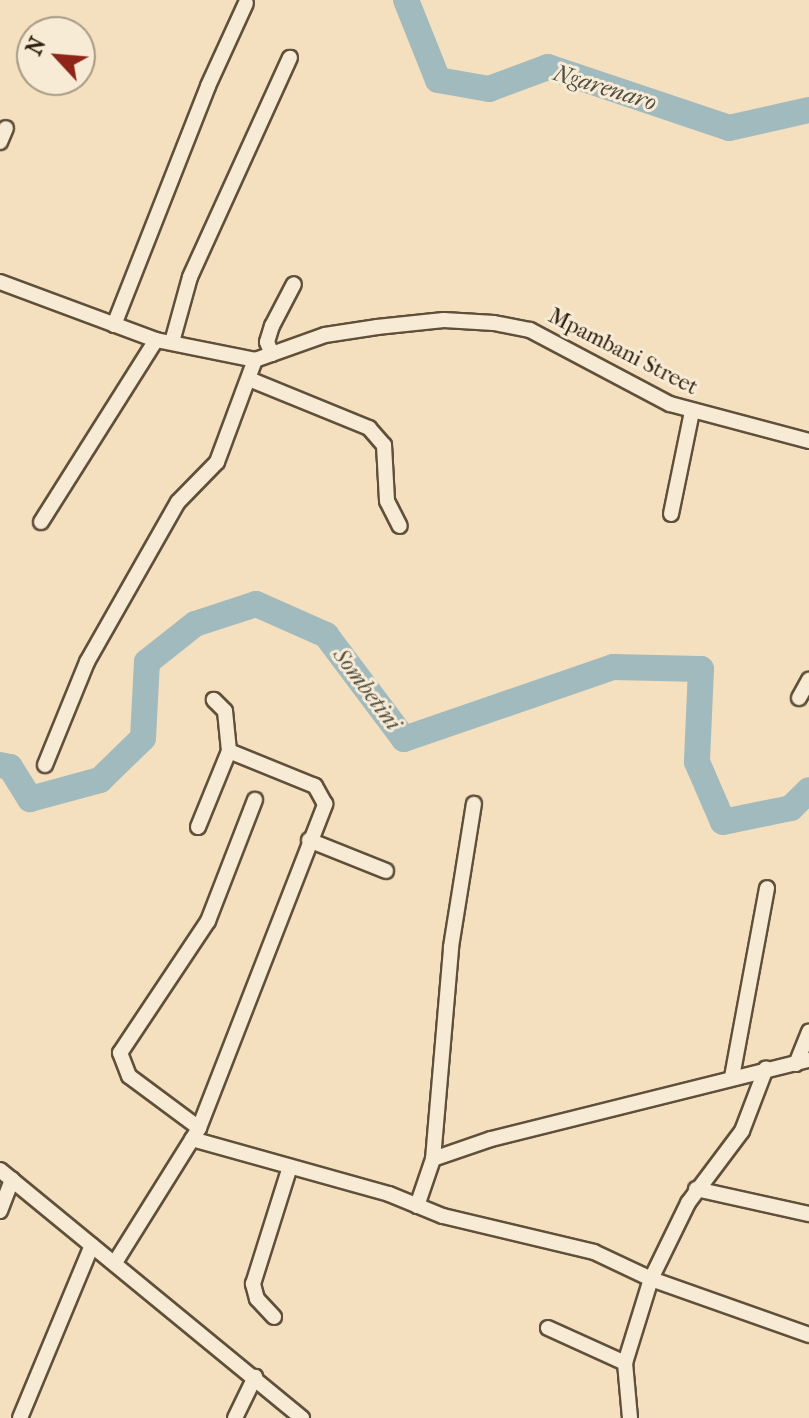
<!DOCTYPE html>
<style>
body{margin:0}
#map{position:relative;width:809px;height:1418px;overflow:hidden;background:#f4e0bf;font-family:"IM FELL French Canon",serif}
div>[style]{position:absolute}
.river>*{height:26px;margin:-13px;padding:0 13px;transform-origin:13px;border-radius:13px;background:#a1babd}
.roads{filter:drop-shadow(2px 0 #60503a) drop-shadow(-2px 0 #60503a) drop-shadow(0 2px #60503a) drop-shadow(0 -2px #60503a)}
.minor>*{height:14px;margin:-7px;padding:0 7px;transform-origin:7px;border-radius:7px;background:#f8ebd5}
span{translate:-50% -50%;white-space:nowrap;text-align:center;line-height:1.15;-webkit-text-stroke:6px #f8ebd5;paint-order:stroke}
.street-label{font-size:22px;color:#2e200e}
.water-label{font-size:24px;color:#504e43;font-style:italic}
.north{position:absolute;left:16px;top:16px;width:80px;height:80px;box-sizing:border-box;background:#f8ebd5;border:2px solid #a79a85;border-radius:50%;rotate:296deg;font-size:22px;font-weight:700;line-height:32px;text-align:center;color:#2e200e}
.north::after{content:'';display:block;margin:auto;width:28px;height:36px;background:#8f2418;clip-path:polygon(50% 0,100% 100%,50% 72%,0 100%)}
</style>
<div id="map">
<div class="river">
<div style="left:406px;top:0;width:86px;rotate:68.2deg"></div>
<div style="left:438px;top:80px;width:52px;rotate:10deg"></div>
<div style="left:489px;top:89px;width:63px;rotate:-20.4deg"></div>
<div style="left:548px;top:67px;width:191px;rotate:18.6deg"></div>
<div style="left:729px;top:128px;width:82px;rotate:-12.7deg"></div>
<div style="left:0;top:765px;width:10px;rotate:11deg"></div>
<div style="left:10px;top:767px;width:38px;rotate:58deg"></div>
<div style="left:30px;top:799px;width:73px;rotate:-15.2deg"></div>
<div style="left:100px;top:780px;width:60px;rotate:-44.3deg"></div>
<div style="left:143px;top:738px;width:76px;rotate:-87deg"></div>
<div style="left:147px;top:662px;width:61px;rotate:-38.4deg"></div>
<div style="left:195px;top:624px;width:64px;rotate:-18.2deg"></div>
<div style="left:256px;top:604px;width:77px;rotate:23.9deg"></div>
<div style="left:326px;top:635px;width:130px;rotate:53.1deg"></div>
<div style="left:404px;top:739px;width:221px;rotate:-19deg"></div>
<div style="left:613px;top:667px;width:88px;rotate:1.3deg"></div>
<div style="left:701px;top:669px;width:93px;rotate:92.5deg"></div>
<div style="left:697px;top:762px;width:65px;rotate:66.6deg"></div>
<div style="left:723px;top:822px;width:69px;rotate:-11.6deg"></div>
<div style="left:791px;top:808px;width:25px;rotate:-45deg"></div>
</div>
<div class="roads">
<div class="minor">
<div style="left:0;top:142px;width:15px;rotate:-67deg"></div>
<div style="left:0;top:282px;width:166px;rotate:20.4deg"></div>
<div style="left:156px;top:340px;width:101px;rotate:11.4deg"></div>
<div style="left:255px;top:360px;width:74px;rotate:-19.7deg"></div>
<div style="left:325px;top:335px;width:53px;rotate:-8.7deg"></div>
<div style="left:377px;top:327px;width:67px;rotate:-6deg"></div>
<div style="left:444px;top:320px;width:50px;rotate:3.4deg"></div>
<div style="left:494px;top:323px;width:37px;rotate:11deg"></div>
<div style="left:530px;top:330px;width:158px;rotate:27.9deg"></div>
<div style="left:670px;top:404px;width:144px;rotate:14.9deg"></div>
<div style="left:114px;top:325px;width:257px;rotate:-68.5deg"></div>
<div style="left:208px;top:86px;width:91px;rotate:-65.4deg"></div>
<div style="left:172px;top:342px;width:67px;rotate:-74.5deg"></div>
<div style="left:190px;top:277px;width:241px;rotate:-65.5deg"></div>
<div style="left:272px;top:354px;width:13px;rotate:-113deg"></div>
<div style="left:267px;top:342px;width:17px;rotate:-73deg"></div>
<div style="left:272px;top:326px;width:47px;rotate:-62.4deg"></div>
<div style="left:249px;top:379px;width:130px;rotate:22.2deg"></div>
<div style="left:369px;top:428px;width:23px;rotate:49deg"></div>
<div style="left:384px;top:445px;width:56px;rotate:86.9deg"></div>
<div style="left:387px;top:501px;width:28px;rotate:63deg"></div>
<div style="left:671px;top:514px;width:104px;rotate:-78.4deg"></div>
<div style="left:41px;top:522px;width:215px;rotate:-57.7deg"></div>
<div style="left:799px;top:698px;width:21px;rotate:-61deg"></div>
<div style="left:45px;top:765px;width:111px;rotate:-67.8deg"></div>
<div style="left:87px;top:662px;width:184px;rotate:-60.4deg"></div>
<div style="left:178px;top:502px;width:56px;rotate:-45.7deg"></div>
<div style="left:217px;top:462px;width:109px;rotate:-69.6deg"></div>
<div style="left:198px;top:827px;width:82px;rotate:-67.8deg"></div>
<div style="left:229px;top:751px;width:40px;rotate:-95.7deg"></div>
<div style="left:225px;top:711px;width:16px;rotate:-135deg"></div>
<div style="left:309px;top:840px;width:83px;rotate:21.9deg"></div>
<div style="left:796px;top:1064px;width:35px;rotate:-68deg"></div>
<div style="left:732px;top:1077px;width:192px;rotate:-79.5deg"></div>
<div style="left:199px;top:1128px;width:87px;rotate:-143.4deg"></div>
<div style="left:129px;top:1076px;width:25px;rotate:-111deg"></div>
<div style="left:120px;top:1053px;width:159px;rotate:-56.3deg"></div>
<div style="left:208px;top:921px;width:130px;rotate:-68.8deg"></div>
<div style="left:192px;top:1139px;width:205px;rotate:15.6deg"></div>
<div style="left:389px;top:1194px;width:58px;rotate:22.2deg"></div>
<div style="left:443px;top:1216px;width:155px;rotate:13.4deg"></div>
<div style="left:594px;top:1252px;width:63px;rotate:25.3deg"></div>
<div style="left:651px;top:1279px;width:168px;rotate:19.5deg"></div>
<div style="left:433px;top:1159px;width:61px;rotate:-19deg"></div>
<div style="left:491px;top:1139px;width:328px;rotate:-14deg"></div>
<div style="left:0;top:1170px;width:391px;rotate:39.4deg"></div>
<div style="left:696px;top:1189px;width:116px;rotate:12.5deg"></div>
<div style="left:417px;top:1206px;width:50px;rotate:-71.2deg"></div>
<div style="left:433px;top:1159px;width:213px;rotate:-85.1deg"></div>
<div style="left:451px;top:947px;width:145px;rotate:-80.9deg"></div>
<div style="left:0;top:1211px;width:34px;rotate:-69deg"></div>
<div style="left:116px;top:1261px;width:157px;rotate:-58deg"></div>
<div style="left:199px;top:1128px;width:348px;rotate:-68.7deg"></div>
<div style="left:325px;top:804px;width:21px;rotate:-119deg"></div>
<div style="left:315px;top:786px;width:93px;rotate:-157.9deg"></div>
<div style="left:274px;top:1317px;width:25px;rotate:-133deg"></div>
<div style="left:257px;top:1299px;width:16px;rotate:-105deg"></div>
<div style="left:253px;top:1284px;width:123px;rotate:-72.5deg"></div>
<div style="left:548px;top:1328px;width:85px;rotate:24.4deg"></div>
<div style="left:20px;top:1418px;width:187px;rotate:-67.4deg"></div>
<div style="left:235px;top:1418px;width:46px;rotate:-64deg"></div>
<div style="left:630px;top:1418px;width:55px;rotate:-95.2deg"></div>
<div style="left:625px;top:1363px;width:88px;rotate:-72.8deg"></div>
<div style="left:651px;top:1279px;width:85px;rotate:-64deg"></div>
<div style="left:688px;top:1203px;width:90px;rotate:-53.1deg"></div>
<div style="left:742px;top:1131px;width:67px;rotate:-69.1deg"></div>
</div>
</div>
<div class="street-label">
<span style="left:623px;top:352px;rotate:27deg">Mpambani Street</span>
</div>
<div class="water-label">
<span style="left:605px;top:88px;rotate:17deg">Ngarenaro</span>
<span style="left:367px;top:689px;rotate:53deg">Sombetini</span>
</div>
<div class="north">N</div>
</div>
